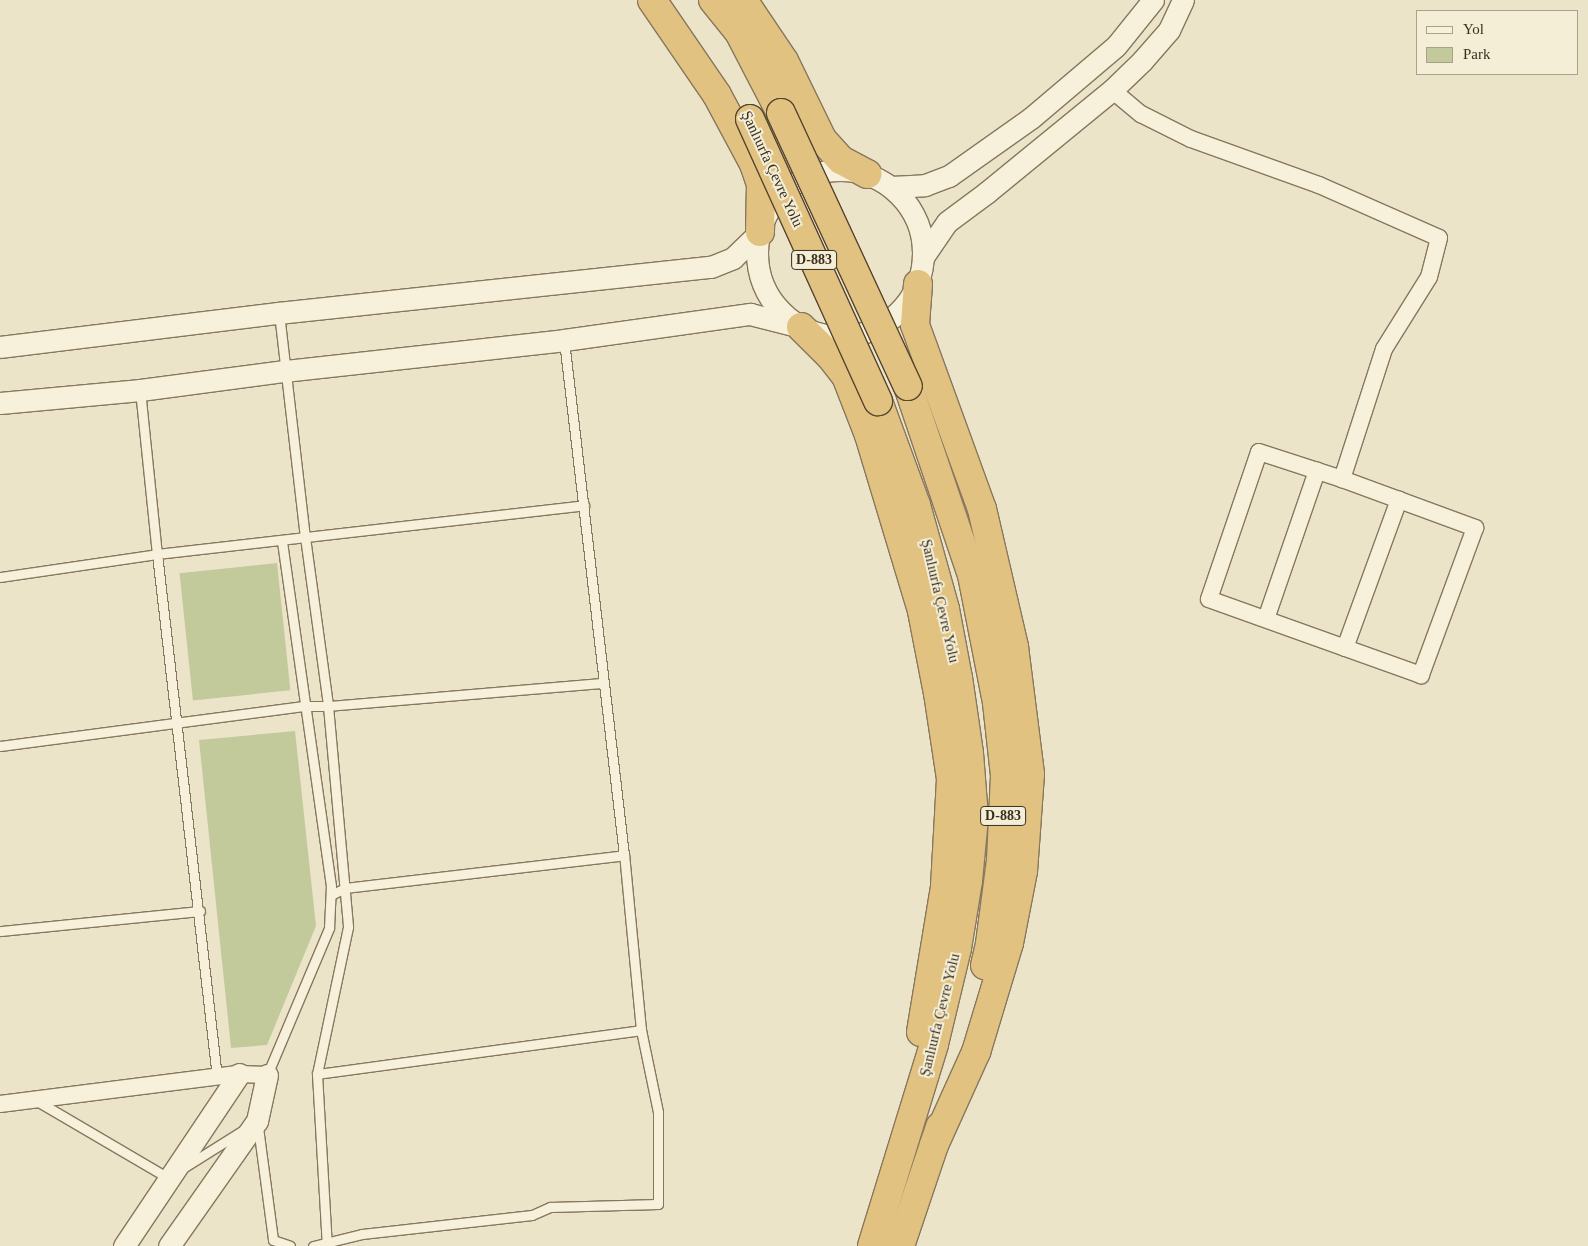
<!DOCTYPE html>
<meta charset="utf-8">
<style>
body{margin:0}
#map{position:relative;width:1588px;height:1246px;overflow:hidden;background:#ece4c8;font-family:Georgia,serif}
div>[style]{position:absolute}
.green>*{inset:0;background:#c2ca9c;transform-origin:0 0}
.roads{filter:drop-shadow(1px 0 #87775e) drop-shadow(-1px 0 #87775e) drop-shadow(0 1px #87775e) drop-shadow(0 -1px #87775e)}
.service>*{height:9px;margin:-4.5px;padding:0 4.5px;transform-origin:4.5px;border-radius:4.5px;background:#f7f1db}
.minor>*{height:16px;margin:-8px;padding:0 8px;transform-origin:8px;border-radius:8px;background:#f7f1db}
.tertiary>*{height:21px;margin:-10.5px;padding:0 10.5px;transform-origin:10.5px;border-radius:10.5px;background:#f7f1db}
.tertiary>.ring{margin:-10.5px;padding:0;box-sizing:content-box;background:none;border:21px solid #f7f1db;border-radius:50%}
.trunk>*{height:28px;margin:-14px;padding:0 14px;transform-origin:14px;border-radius:14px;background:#e2c280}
.bridges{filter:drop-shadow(1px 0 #564531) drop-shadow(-1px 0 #564531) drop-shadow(0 1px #564531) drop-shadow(0 -1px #564531)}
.trunk-bridge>*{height:28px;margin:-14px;padding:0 14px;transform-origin:14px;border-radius:14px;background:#e2c280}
span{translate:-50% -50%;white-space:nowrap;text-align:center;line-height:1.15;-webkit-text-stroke:4px #f4eed7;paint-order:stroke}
.shield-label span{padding:1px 4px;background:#f4eed7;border:1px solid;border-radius:4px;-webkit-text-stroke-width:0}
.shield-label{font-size:14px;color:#392e20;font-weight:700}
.street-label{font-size:15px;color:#392e20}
.legend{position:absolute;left:1416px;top:10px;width:162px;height:65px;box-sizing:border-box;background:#f4eed7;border:1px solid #a9a18e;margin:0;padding:6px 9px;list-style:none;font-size:15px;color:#392e20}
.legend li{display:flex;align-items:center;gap:10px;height:25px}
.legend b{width:25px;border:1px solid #a9a18e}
</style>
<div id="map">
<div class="green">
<div style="left:277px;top:563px;width:128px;height:98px;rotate:84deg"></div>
<div style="clip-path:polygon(295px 731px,316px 926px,267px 1045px,231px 1048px,199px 740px)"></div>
</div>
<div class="roads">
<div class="service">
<div style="left:279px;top:313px;width:226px;rotate:83.4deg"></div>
<div style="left:305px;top:537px;width:171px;rotate:82.2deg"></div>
<div style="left:328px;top:706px;width:222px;rotate:84.8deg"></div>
<div style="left:348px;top:927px;width:150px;rotate:101.9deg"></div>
<div style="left:317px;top:1074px;width:172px;rotate:86.7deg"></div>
<div style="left:140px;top:390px;width:165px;rotate:84.1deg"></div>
<div style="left:157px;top:554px;width:526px;rotate:83.46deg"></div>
<div style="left:0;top:577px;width:159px;rotate:-8.3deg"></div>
<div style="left:157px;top:554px;width:430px;rotate:-6.5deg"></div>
<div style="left:0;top:746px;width:308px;rotate:-7.5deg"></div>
<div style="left:305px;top:706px;width:23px"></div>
<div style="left:328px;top:706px;width:276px;rotate:-4.8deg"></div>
<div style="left:331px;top:895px;width:16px;rotate:-27deg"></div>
<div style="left:345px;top:888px;width:281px;rotate:-6.7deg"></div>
<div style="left:0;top:931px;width:201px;rotate:-5.7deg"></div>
<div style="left:317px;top:1074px;width:327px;rotate:-7.7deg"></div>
<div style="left:641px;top:1030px;width:176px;rotate:-95.5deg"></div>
<div style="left:624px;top:855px;width:518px;rotate:-96.65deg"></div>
<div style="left:267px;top:1075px;width:160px;rotate:-67.1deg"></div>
<div style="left:329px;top:928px;width:42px;rotate:-87.3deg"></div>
<div style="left:331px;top:886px;width:349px;rotate:-98.1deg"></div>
<div style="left:37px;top:1101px;width:152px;rotate:30.4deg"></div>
<div style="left:168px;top:1178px;width:2px;rotate:-27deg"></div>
<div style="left:258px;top:1127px;width:114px;rotate:82.4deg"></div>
<div style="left:273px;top:1240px;width:18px;rotate:19deg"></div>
<div style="left:183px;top:1168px;width:70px;rotate:-32.1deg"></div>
<div style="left:313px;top:1246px;width:50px;rotate:-13.8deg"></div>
<div style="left:362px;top:1234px;width:171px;rotate:-6.4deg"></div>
<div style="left:532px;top:1215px;width:20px;rotate:-24deg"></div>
<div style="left:550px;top:1207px;width:108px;rotate:-1.6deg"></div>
<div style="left:658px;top:1204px;width:92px;rotate:-90deg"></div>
<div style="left:658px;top:1112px;width:84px;rotate:-101.7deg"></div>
</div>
<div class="minor">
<div style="left:1112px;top:90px;width:38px;rotate:40deg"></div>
<div style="left:1141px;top:114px;width:56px;rotate:26.6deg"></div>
<div style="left:1191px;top:139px;width:136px;rotate:19.8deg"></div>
<div style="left:1319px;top:185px;width:131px;rotate:23.8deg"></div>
<div style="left:1439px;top:238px;width:40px;rotate:104.4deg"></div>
<div style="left:1429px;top:277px;width:85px;rotate:122deg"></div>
<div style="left:1384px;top:349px;width:137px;rotate:107.9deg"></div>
<div style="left:1259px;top:452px;width:87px;rotate:18deg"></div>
<div style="left:1342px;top:479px;width:142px;rotate:20.2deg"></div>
<div style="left:1475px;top:528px;width:157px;rotate:110.2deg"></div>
<div style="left:1421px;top:675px;width:225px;rotate:-160.3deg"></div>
<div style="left:1209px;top:599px;width:155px;rotate:-71.2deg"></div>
<div style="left:1266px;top:619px;width:157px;rotate:-71deg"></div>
<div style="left:1345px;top:648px;width:158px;rotate:-70deg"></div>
<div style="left:0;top:1104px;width:241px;rotate:-7.2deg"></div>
<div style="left:239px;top:1074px;width:28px;rotate:2deg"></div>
</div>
<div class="tertiary">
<div class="ring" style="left:757px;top:170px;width:145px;height:145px"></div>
<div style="left:891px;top:187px;width:34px;rotate:-3deg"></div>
<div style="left:925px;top:185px;width:26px;rotate:-21deg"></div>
<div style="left:949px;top:176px;width:100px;rotate:-35.3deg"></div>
<div style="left:1031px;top:118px;width:111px;rotate:-40.3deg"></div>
<div style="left:1116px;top:46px;width:59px;rotate:-51.2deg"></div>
<div style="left:923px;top:257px;width:42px;rotate:-55.6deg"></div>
<div style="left:947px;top:222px;width:49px;rotate:-36.6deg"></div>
<div style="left:986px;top:193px;width:163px;rotate:-39.3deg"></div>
<div style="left:1112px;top:90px;width:42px;rotate:-44deg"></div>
<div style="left:1142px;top:61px;width:41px;rotate:-48.9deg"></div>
<div style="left:1169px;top:30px;width:33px;rotate:-65deg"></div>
<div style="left:0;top:347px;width:280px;rotate:-7deg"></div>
<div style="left:278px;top:313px;width:435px;rotate:-6.1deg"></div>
<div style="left:711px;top:267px;width:24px;rotate:-22deg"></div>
<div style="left:733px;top:258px;width:37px;rotate:-44deg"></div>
<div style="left:0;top:403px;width:141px;rotate:-5.3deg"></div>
<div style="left:140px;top:390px;width:146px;rotate:-7.5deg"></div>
<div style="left:285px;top:371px;width:281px;rotate:-6.3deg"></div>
<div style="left:564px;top:340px;width:188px;rotate:-8deg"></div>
<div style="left:750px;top:314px;width:53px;rotate:14.3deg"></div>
<div style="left:124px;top:1246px;width:207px;rotate:-56.2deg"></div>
<div style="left:169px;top:1246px;width:153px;rotate:-54.9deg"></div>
<div style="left:257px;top:1121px;width:47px;rotate:-77.7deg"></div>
</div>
<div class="trunk">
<div style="left:652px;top:0;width:115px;rotate:55.6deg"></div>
<div style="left:717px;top:95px;width:78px;rotate:61.8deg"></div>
<div style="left:754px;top:164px;width:21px;rotate:71deg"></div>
<div style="left:761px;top:184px;width:48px;rotate:91.2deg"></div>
<div style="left:713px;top:0;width:41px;rotate:50.9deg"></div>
<div style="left:739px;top:32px;width:91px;rotate:62.6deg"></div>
<div style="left:743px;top:0;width:73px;rotate:56.1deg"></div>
<div style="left:784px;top:61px;width:87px;rotate:64deg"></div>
<div style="left:822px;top:139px;width:28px;rotate:48deg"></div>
<div style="left:841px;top:160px;width:30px;rotate:28deg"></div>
<div style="left:918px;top:284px;width:41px;rotate:94.2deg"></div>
<div style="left:915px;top:325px;width:196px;rotate:70deg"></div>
<div style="left:982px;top:509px;width:142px;rotate:76.9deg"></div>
<div style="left:1014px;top:647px;width:128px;rotate:82.8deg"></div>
<div style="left:1030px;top:774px;width:97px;rotate:94.1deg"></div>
<div style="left:1023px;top:871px;width:73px;rotate:101deg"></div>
<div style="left:1009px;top:943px;width:114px;rotate:106.8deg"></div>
<div style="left:976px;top:1052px;width:102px;rotate:114.3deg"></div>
<div style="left:801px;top:327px;width:42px;rotate:45deg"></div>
<div style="left:831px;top:357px;width:24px;rotate:52deg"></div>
<div style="left:846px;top:376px;width:63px;rotate:68.7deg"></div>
<div style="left:869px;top:435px;width:184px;rotate:73.2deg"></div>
<div style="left:922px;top:611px;width:84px;rotate:79deg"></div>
<div style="left:938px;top:693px;width:87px;rotate:81.4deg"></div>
<div style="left:951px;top:779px;width:108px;rotate:93.2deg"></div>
<div style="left:945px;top:887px;width:147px;rotate:99.4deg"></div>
<div style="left:908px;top:386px;width:200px;rotate:71.3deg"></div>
<div style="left:972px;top:575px;width:130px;rotate:78.9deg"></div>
<div style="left:997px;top:703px;width:73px;rotate:83.7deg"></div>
<div style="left:1005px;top:776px;width:84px;rotate:92.7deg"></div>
<div style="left:1001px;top:860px;width:85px;rotate:97.5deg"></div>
<div style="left:990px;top:944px;width:22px;rotate:103deg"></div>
<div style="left:872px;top:1246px;width:211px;rotate:-72.9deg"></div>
<div style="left:934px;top:1044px;width:99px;rotate:-76.5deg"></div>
<div style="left:957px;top:948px;width:68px;rotate:-80.7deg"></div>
<div style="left:968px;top:881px;width:64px;rotate:-84.6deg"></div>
<div style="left:974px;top:817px;width:64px;rotate:-94.5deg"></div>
<div style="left:969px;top:753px;width:76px;rotate:-98.3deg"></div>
<div style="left:958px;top:678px;width:70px;rotate:-100.7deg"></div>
<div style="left:945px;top:609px;width:108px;rotate:-105.6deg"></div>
<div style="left:916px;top:505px;width:111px;rotate:-110.1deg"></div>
<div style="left:900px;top:1246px;width:126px;rotate:-71.4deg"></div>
</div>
</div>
<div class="bridges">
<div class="trunk-bridge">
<div style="left:781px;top:113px;width:301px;rotate:65.1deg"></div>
<div style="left:750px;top:119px;width:310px;rotate:65.6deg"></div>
</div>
</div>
<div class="shield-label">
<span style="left:814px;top:260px">D-883</span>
<span style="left:1003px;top:816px">D-883</span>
</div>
<div class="street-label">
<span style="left:772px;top:169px;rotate:65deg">Şanlıurfa Çevre Yolu</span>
<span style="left:940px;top:601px;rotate:77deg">Şanlıurfa Çevre Yolu</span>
<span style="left:940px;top:1015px;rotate:-76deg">Şanlıurfa Çevre Yolu</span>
</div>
<ul class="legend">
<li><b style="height:6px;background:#f7f1db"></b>Yol</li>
<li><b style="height:14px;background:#c2ca9c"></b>Park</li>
</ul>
</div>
